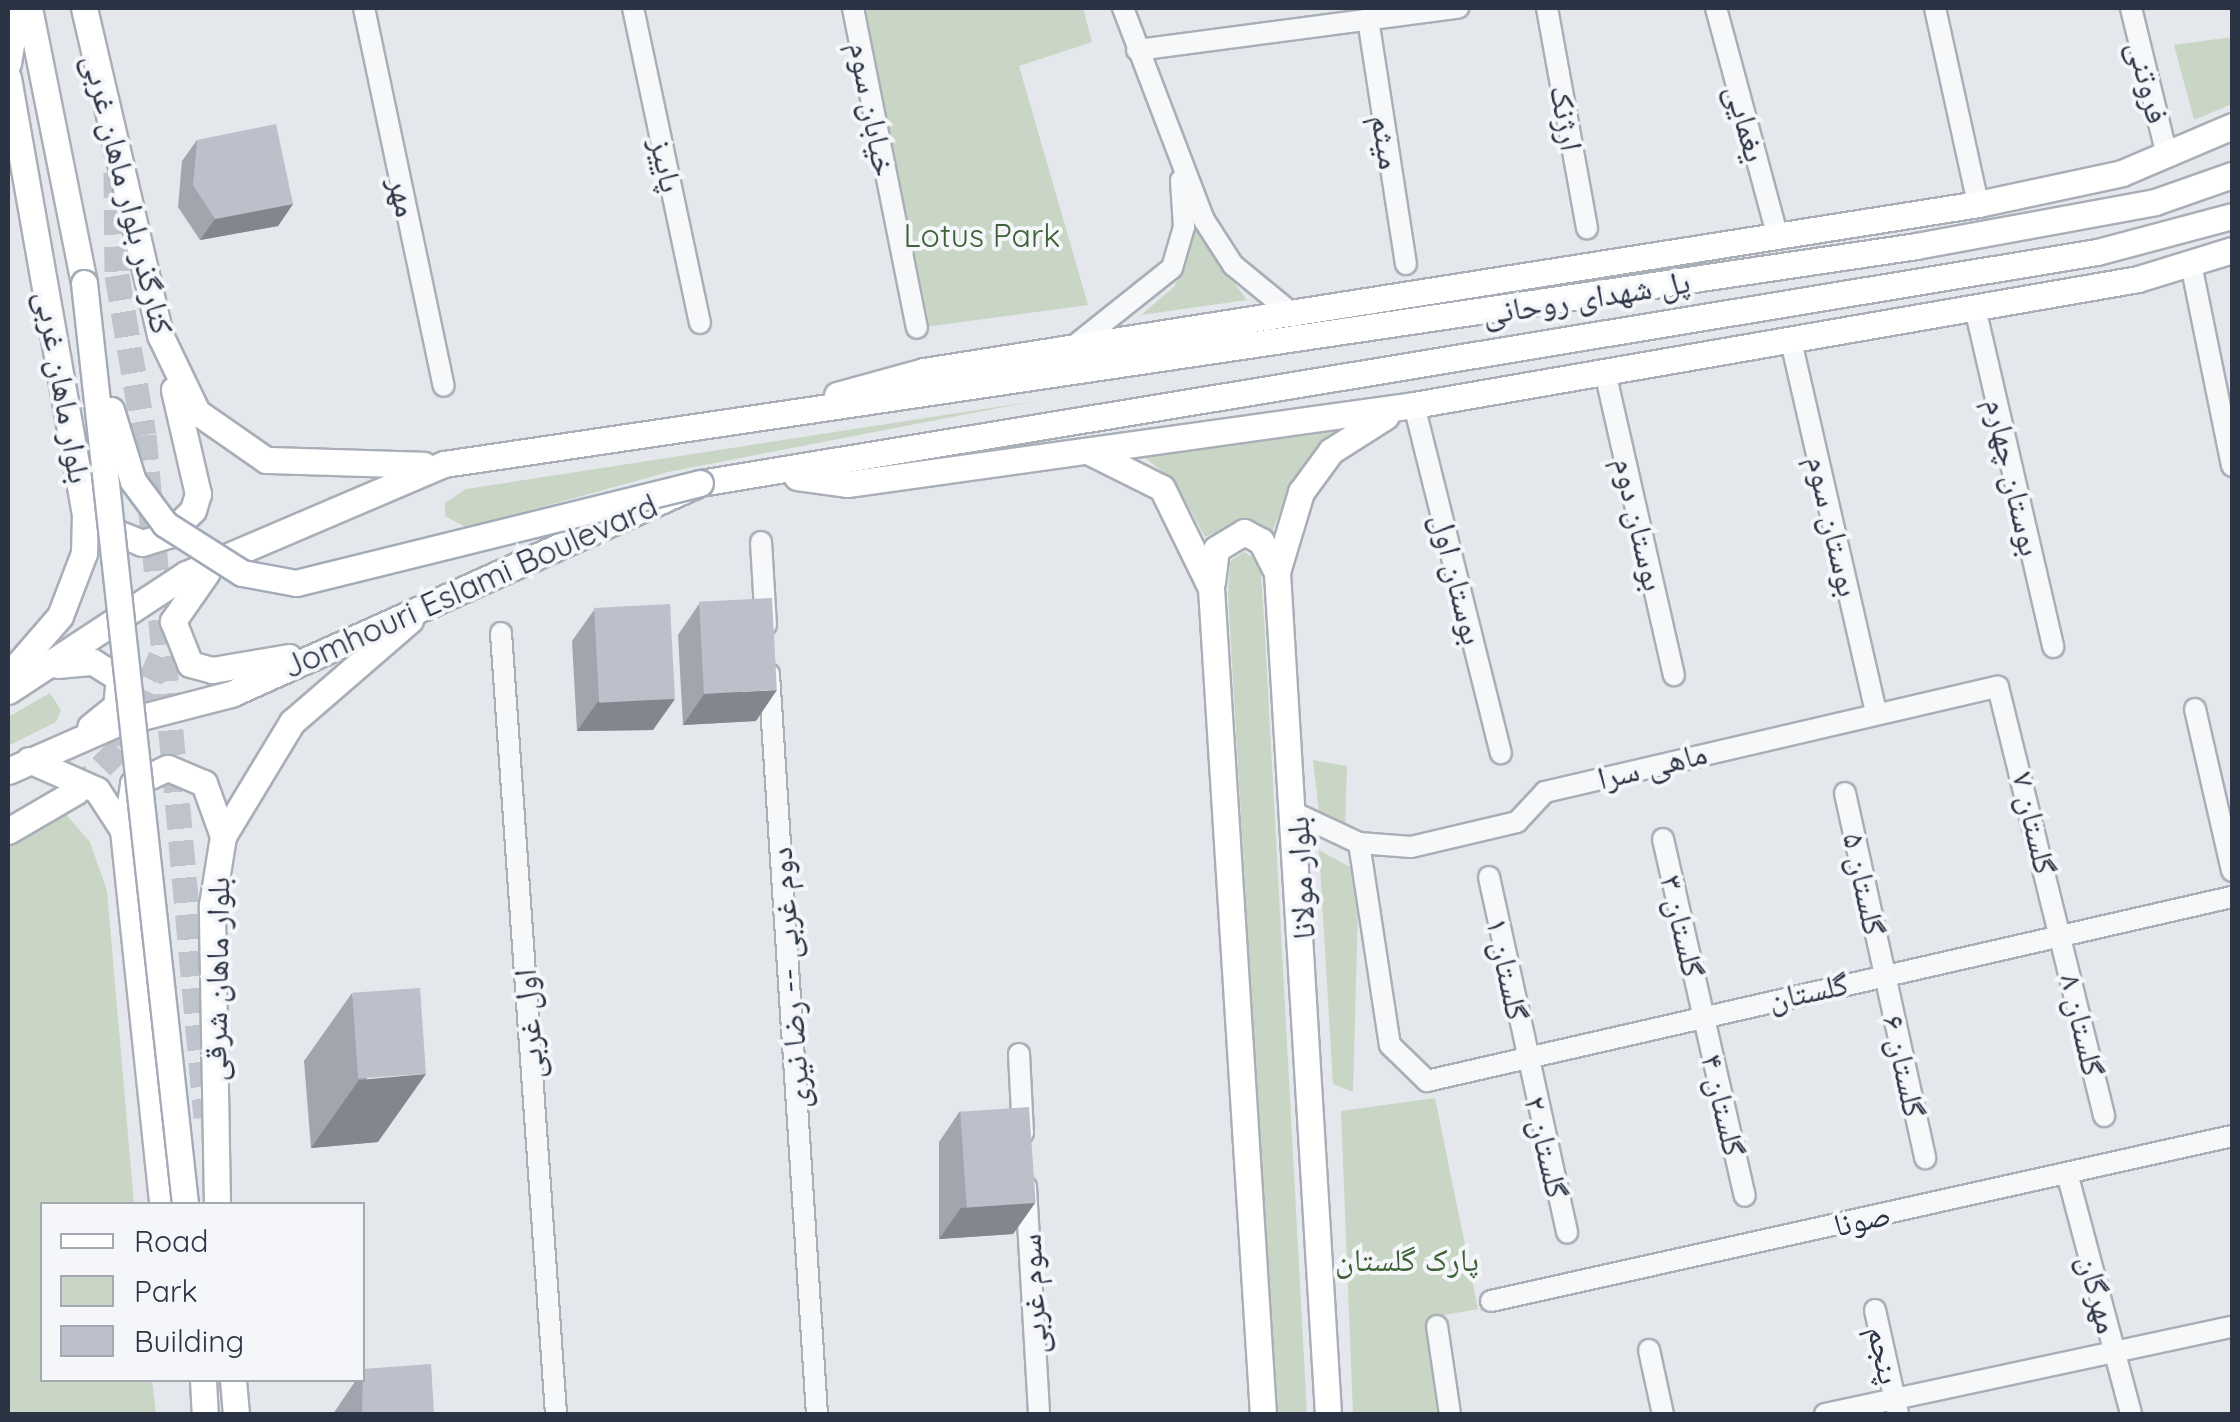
<!DOCTYPE html>
<meta charset="utf-8">
<style>
body{margin:0}
#map{position:relative;width:2240px;height:1422px;overflow:hidden;background:#e4e7ec;font-family:Quicksand,"Noto Naskh Arabic",sans-serif}
div>[style]{position:absolute}
.green>*{inset:0;background:#c9d6c5}
.major-tunnel>*{height:25px;margin-top:-12.5px;transform-origin:0;background:repeating-linear-gradient(90deg,#bfc3cb 0 25px,transparent 0 37px)}
.roads{filter:drop-shadow(2px 0 #a9aeb7) drop-shadow(-2px 0 #a9aeb7) drop-shadow(0 2px #a9aeb7) drop-shadow(0 -2px #a9aeb7)}
.minor>*{height:20px;margin:-10px;padding:0 10px;transform-origin:10px;border-radius:10px;background:#f7f8fa}
.major>*{height:25px;margin:-12.5px;padding:0 12.5px;transform-origin:12.5px;border-radius:12.5px;background:#fff}
.bridges{filter:drop-shadow(2px 0 #a3abb8) drop-shadow(-2px 0 #a3abb8) drop-shadow(0 2px #a3abb8) drop-shadow(0 -2px #a3abb8)}
.major-bridge>*{height:25px;margin:-12.5px;padding:0 12.5px;transform-origin:12.5px;border-radius:12.5px;background:#fff}
.wall>*{inset:0;background:#a1a5ae}
.shaded-wall>*{inset:0;background:#83868d}
.building>*{inset:0;background:#bbc0ca;transform-origin:0 0}
span{translate:-50% -50%;white-space:nowrap;text-align:center;line-height:1.15;-webkit-text-stroke:8px #f4f6f9;paint-order:stroke}
.street-label{font-size:32px;color:#2b3445}
.park-label{font-size:32px;color:#3f6138}
.frame{position:absolute;inset:0;border:10px solid #2b3445;pointer-events:none}
.legend{position:absolute;left:40px;top:1202px;width:325px;height:180px;box-sizing:border-box;background:#f4f6f9;border:2px solid #a4a8b1;margin:0;padding:12px 18px;list-style:none;font-size:30px;color:#2b3445}
.legend li{display:flex;align-items:center;gap:20px;height:50px}
.legend b{width:50px;border:2px solid #a4a8b1}
</style>
<div id="map">
<div class="green">
<div style="clip-path:polygon(847px 8px,1083px 8px,1092px 42px,1019px 66px,1088px 305px,917px 328px)"></div>
<div style="clip-path:polygon(2232px 37px,2232px 104px,2194px 120px,2174px 45px)"></div>
<div style="clip-path:polygon(1194px 229px,1247px 300px,1141px 315px,1175px 286px)"></div>
<div style="clip-path:polygon(1035px 401px,668px 472px,467px 528px,445px 516px,445px 503px,466px 489px)"></div>
<div style="clip-path:polygon(1343px 421px,1292px 480px,1271px 535px,1244px 520px,1205px 537px,1176px 483px,1136px 450px)"></div>
<div style="clip-path:polygon(1244px 552px,1260px 562px,1264px 617px,1307px 1414px,1276px 1414px,1228px 595px,1230px 561px)"></div>
<div style="clip-path:polygon(50px 693px,61px 710px,56px 722px,8px 746px,8px 717px)"></div>
<div style="clip-path:polygon(1313px 760px,1347px 766px,1345px 829px,1319px 812px)"></div>
<div style="clip-path:polygon(64px 812px,90px 842px,107px 891px,134px 1204px,42px 1204px,42px 1380px,152px 1380px,156px 1414px,8px 1414px,8px 845px)"></div>
<div style="clip-path:polygon(1319px 850px,1359px 872px,1353px 1092px,1333px 1084px)"></div>
<div style="clip-path:polygon(1435px 1098px,1478px 1309px,1427px 1318px,1438px 1414px,1353px 1414px,1341px 1111px)"></div>
</div>
<div class="major-tunnel">
<div style="left:116px;top:172px;width:103px;rotate:89.4deg"></div>
<div style="left:117px;top:275px;width:162px;rotate:80.4deg"></div>
<div style="left:144px;top:435px;width:685px;rotate:84.81deg"></div>
<div style="left:75px;top:792px;width:64px;rotate:-44.4deg"></div>
<div style="left:121px;top:747px;width:99px;rotate:-66.3deg"></div>
</div>
<div class="roads">
<div class="minor">
<div style="left:364px;top:8px;width:386px;rotate:78.1deg"></div>
<div style="left:633px;top:8px;width:322px;rotate:78deg"></div>
<div style="left:853px;top:8px;width:326px;rotate:78.7deg"></div>
<div style="left:1123px;top:8px;width:227px;rotate:69.1deg"></div>
<div style="left:1204px;top:220px;width:54px;rotate:57.2deg"></div>
<div style="left:1233px;top:265px;width:80px;rotate:39.4deg"></div>
<div style="left:1547px;top:8px;width:224px;rotate:79.7deg"></div>
<div style="left:1716px;top:8px;width:238px;rotate:74.9deg"></div>
<div style="left:1935px;top:8px;width:201px;rotate:77.6deg"></div>
<div style="left:2131px;top:8px;width:152px;rotate:76.3deg"></div>
<div style="left:1368px;top:19px;width:248px;rotate:81.2deg"></div>
<div style="left:1137px;top:50px;width:324px;rotate:-7.5deg"></div>
<div style="left:2191px;top:264px;width:206px;rotate:78.5deg"></div>
<div style="left:1975px;top:308px;width:348px;rotate:77deg"></div>
<div style="left:1791px;top:341px;width:380px;rotate:77.1deg"></div>
<div style="left:1074px;top:346px;width:125px;rotate:-38.5deg"></div>
<div style="left:1172px;top:268px;width:43px;rotate:-73.7deg"></div>
<div style="left:1184px;top:227px;width:47px;rotate:-93.7deg"></div>
<div style="left:1605px;top:372px;width:311px;rotate:77.2deg"></div>
<div style="left:1414px;top:405px;width:359px;rotate:76deg"></div>
<div style="left:761px;top:542px;width:83px;rotate:86.6deg"></div>
<div style="left:501px;top:633px;width:783px;rotate:85.97deg"></div>
<div style="left:769px;top:674px;width:742px;rotate:86.29deg"></div>
<div style="left:2195px;top:709px;width:166px;rotate:77.1deg"></div>
<div style="left:1845px;top:793px;width:374px;rotate:77.6deg"></div>
<div style="left:1297px;top:814px;width:68px;rotate:25.1deg"></div>
<div style="left:1359px;top:843px;width:52px;rotate:4.4deg"></div>
<div style="left:1411px;top:847px;width:109px;rotate:-13.3deg"></div>
<div style="left:1517px;top:822px;width:41px;rotate:-47deg"></div>
<div style="left:1545px;top:792px;width:465px;rotate:-13.1deg"></div>
<div style="left:1998px;top:687px;width:442px;rotate:76.1deg"></div>
<div style="left:1663px;top:839px;width:366px;rotate:77.1deg"></div>
<div style="left:1359px;top:843px;width:204px;rotate:81.3deg"></div>
<div style="left:1390px;top:1045px;width:52px;rotate:44.2deg"></div>
<div style="left:1427px;top:1081px;width:826px;rotate:-12.88deg"></div>
<div style="left:1489px;top:877px;width:364px;rotate:77.6deg"></div>
<div style="left:1019px;top:1054px;width:79px;rotate:87.1deg"></div>
<div style="left:2067px;top:1173px;width:249px;rotate:75.1deg"></div>
<div style="left:1026px;top:1187px;width:227px;rotate:86.7deg"></div>
<div style="left:1491px;top:1301px;width:759px;rotate:-12.55deg"></div>
<div style="left:1875px;top:1310px;width:107px;rotate:77.5deg"></div>
<div style="left:1437px;top:1326px;width:89px;rotate:81.6deg"></div>
<div style="left:1649px;top:1350px;width:66px;rotate:77.7deg"></div>
<div style="left:1825px;top:1414px;width:416px;rotate:-12.1deg"></div>
</div>
<div class="major">
<div style="left:29px;top:8px;width:280px;rotate:78.7deg"></div>
<div style="left:84px;top:8px;width:336px;rotate:76.9deg"></div>
<div style="left:160px;top:335px;width:85px;rotate:64.3deg"></div>
<div style="left:197px;top:412px;width:84px;rotate:34.8deg"></div>
<div style="left:266px;top:460px;width:158px;rotate:1.8deg"></div>
<div style="left:8px;top:63px;width:56px;rotate:-80.7deg"></div>
<div style="left:8px;top:78px;width:442px;rotate:80deg"></div>
<div style="left:85px;top:513px;width:40px;rotate:91.4deg"></div>
<div style="left:84px;top:553px;width:67px;rotate:110.9deg"></div>
<div style="left:60px;top:616px;width:79px;rotate:130.9deg"></div>
<div style="left:837px;top:395px;width:90px;rotate:-15.4deg"></div>
<div style="left:924px;top:371px;width:1067px;rotate:-9deg"></div>
<div style="left:1978px;top:204px;width:147px;rotate:-12.1deg"></div>
<div style="left:2122px;top:173px;width:120px;rotate:-23.1deg"></div>
<div style="left:1092px;top:453px;width:78px;rotate:26.6deg"></div>
<div style="left:1162px;top:488px;width:111px;rotate:63.9deg"></div>
<div style="left:1211px;top:588px;width:828px;rotate:86.4deg"></div>
<div style="left:797px;top:477px;width:50px;rotate:8deg"></div>
<div style="left:847px;top:484px;width:572px;rotate:-7.93deg"></div>
<div style="left:1414px;top:405px;width:735px;rotate:-9.87deg"></div>
<div style="left:2138px;top:279px;width:98px;rotate:-17.1deg"></div>
<div style="left:103px;top:513px;width:22px;rotate:58deg"></div>
<div style="left:115px;top:532px;width:29px;rotate:22deg"></div>
<div style="left:142px;top:543px;width:27px;rotate:-17deg"></div>
<div style="left:168px;top:535px;width:35px;rotate:-45deg"></div>
<div style="left:193px;top:510px;width:17px;rotate:-73deg"></div>
<div style="left:198px;top:494px;width:107px;rotate:-103deg"></div>
<div style="left:207px;top:572px;width:60px;rotate:124.8deg"></div>
<div style="left:173px;top:621px;width:46px;rotate:68.4deg"></div>
<div style="left:190px;top:664px;width:23px;rotate:15deg"></div>
<div style="left:212px;top:670px;width:78px;rotate:-9.6deg"></div>
<div style="left:1212px;top:582px;width:33px;rotate:-83deg"></div>
<div style="left:1216px;top:549px;width:33px;rotate:-31deg"></div>
<div style="left:1244px;top:532px;width:19px;rotate:28deg"></div>
<div style="left:1261px;top:541px;width:35px;rotate:63deg"></div>
<div style="left:57px;top:665px;width:36px;rotate:-5deg"></div>
<div style="left:93px;top:662px;width:31px;rotate:32deg"></div>
<div style="left:119px;top:678px;width:28px;rotate:96deg"></div>
<div style="left:116px;top:706px;width:33px;rotate:141deg"></div>
<div style="left:8px;top:691px;width:213px;rotate:-33.3deg"></div>
<div style="left:186px;top:574px;width:280px;rotate:-23.1deg"></div>
<div style="left:444px;top:464px;width:1488px;rotate:-8.42deg"></div>
<div style="left:1916px;top:246px;width:243px;rotate:-10.4deg"></div>
<div style="left:2155px;top:202px;width:82px;rotate:-19.3deg"></div>
<div style="left:29px;top:760px;width:74px;rotate:23.8deg"></div>
<div style="left:97px;top:790px;width:48px;rotate:57deg"></div>
<div style="left:123px;top:830px;width:376px;rotate:84deg"></div>
<div style="left:8px;top:771px;width:117px;rotate:-23.7deg"></div>
<div style="left:115px;top:724px;width:120px;rotate:-14.5deg"></div>
<div style="left:231px;top:694px;width:514px;rotate:-24.22deg"></div>
<div style="left:700px;top:483px;width:1416px;rotate:-9.39deg"></div>
<div style="left:2097px;top:252px;width:140px;rotate:-14.9deg"></div>
<div style="left:126px;top:830px;width:47px;rotate:-81.3deg"></div>
<div style="left:133px;top:784px;width:38px;rotate:-25deg"></div>
<div style="left:168px;top:768px;width:39px;rotate:23deg"></div>
<div style="left:204px;top:783px;width:56px;rotate:70.3deg"></div>
<div style="left:8px;top:831px;width:78px;rotate:-30.2deg"></div>
<div style="left:217px;top:1204px;width:299px;rotate:-91deg"></div>
<div style="left:212px;top:905px;width:70px;rotate:-80.9deg"></div>
<div style="left:223px;top:836px;width:133px;rotate:-58.8deg"></div>
<div style="left:292px;top:722px;width:156px;rotate:-40.8deg"></div>
<div style="left:203px;top:1380px;width:34px;rotate:87deg"></div>
<div style="left:233px;top:1380px;width:34px;rotate:85deg"></div>
<div style="left:1328px;top:1414px;width:844px;rotate:-93.47deg"></div>
<div style="left:1277px;top:572px;width:84px;rotate:-73.3deg"></div>
<div style="left:1301px;top:492px;width:51px;rotate:-53.8deg"></div>
<div style="left:1331px;top:451px;width:65px;rotate:-32.5deg"></div>
</div>
</div>
<div class="bridges">
<div class="major-bridge">
<div style="left:84px;top:283px;width:927px;rotate:83.74deg"></div>
<div style="left:111px;top:410px;width:74px;rotate:72.8deg"></div>
<div style="left:133px;top:481px;width:54px;rotate:53.3deg"></div>
<div style="left:165px;top:524px;width:91px;rotate:32.5deg"></div>
<div style="left:242px;top:573px;width:55px;rotate:10.5deg"></div>
<div style="left:296px;top:583px;width:416px;rotate:-13.9deg"></div>
</div>
</div>
<div class="wall">
<div style="clip-path:polygon(197px 140px,293px 204px,278px 226px,200px 240px,178px 207px,182px 161px)"></div>
<div style="clip-path:polygon(699px 604px,756px 721px,683px 725px,678px 635px)"></div>
<div style="clip-path:polygon(594px 610px,653px 730px,577px 731px,572px 641px)"></div>
<div style="clip-path:polygon(352px 993px,378px 1142px,311px 1148px,304px 1061px)"></div>
<div style="clip-path:polygon(960px 1111px,1035px 1203px,1013px 1234px,939px 1239px,939px 1142px)"></div>
<div style="clip-path:polygon(356px 1380px,362px 1380px,434px 1414px,333px 1414px)"></div>
</div>
<div class="shaded-wall">
<div style="clip-path:polygon(293px 204px,278px 226px,200px 240px,215px 219px)"></div>
<div style="clip-path:polygon(777px 690px,756px 721px,683px 725px,704px 694px)"></div>
<div style="clip-path:polygon(675px 699px,653px 730px,577px 731px,599px 700px)"></div>
<div style="clip-path:polygon(426px 1074px,378px 1142px,311px 1148px,359px 1080px)"></div>
<div style="clip-path:polygon(1035px 1203px,1013px 1234px,939px 1239px,961px 1208px)"></div>
</div>
<div class="building">
<div style="clip-path:polygon(276px 124px,293px 204px,215px 219px,193px 185px,197px 140px)"></div>
<div style="left:772px;top:598px;width:92px;height:73px;rotate:87deg"></div>
<div style="left:670px;top:604px;width:95px;height:76px;rotate:87deg"></div>
<div style="left:420px;top:988px;width:86px;height:68px;rotate:86deg"></div>
<div style="left:1029px;top:1107px;width:96px;height:69px;rotate:86deg"></div>
<div style="clip-path:polygon(431px 1364px,434px 1414px,362px 1414px,363px 1369px)"></div>
</div>
<div class="street-label">
<span style="left:2149px;top:82px;rotate:76deg">فروتنی</span>
<span style="left:873px;top:109px;rotate:79deg">خیابان سوم</span>
<span style="left:1567px;top:118px;rotate:80deg">ارژنک</span>
<span style="left:1747px;top:123px;rotate:75deg">یغمایی</span>
<span style="left:1387px;top:142px;rotate:81deg">میثم</span>
<span style="left:667px;top:165px;rotate:78deg">پاییز</span>
<span style="left:129px;top:194px;rotate:76deg">کنارگذر بلوار ماهان غربی</span>
<span style="left:404px;top:197px;rotate:78deg">مهر</span>
<span style="left:1586px;top:297px;rotate:-9deg">پل شهدای روحانی</span>
<span style="left:64px;top:387px;rotate:80deg">بلوار ماهان غربی</span>
<span style="left:2014px;top:477px;rotate:77deg">بوستان چهارم</span>
<span style="left:1640px;top:524px;rotate:77deg">بوستان دوم</span>
<span style="left:1834px;top:526px;rotate:77deg">بوستان سوم</span>
<span style="left:1458px;top:579px;rotate:76deg">بوستان اول</span>
<span style="left:470px;top:586px;rotate:-24deg">Jomhouri Eslami Boulevard</span>
<span style="left:1652px;top:765px;rotate:-14deg">ماهی سرا</span>
<span style="left:2035px;top:823px;rotate:77deg">گلستان ۷</span>
<span style="left:1300px;top:878px;rotate:-93deg">بلوار مولانا</span>
<span style="left:1865px;top:884px;rotate:78deg">گلستان ۵</span>
<span style="left:1683px;top:926px;rotate:77deg">گلستان ۳</span>
<span style="left:1508px;top:969px;rotate:78deg">گلستان ۱</span>
<span style="left:789px;top:978px;rotate:-94deg">دوم غربی -- رضا نیری</span>
<span style="left:216px;top:979px;rotate:-89deg">بلوار ماهان شرقی</span>
<span style="left:1808px;top:991px;rotate:-12deg">گلستان</span>
<span style="left:528px;top:1024px;rotate:-94deg">اول غربی</span>
<span style="left:2083px;top:1025px;rotate:77deg">گلستان ۸</span>
<span style="left:1905px;top:1066px;rotate:78deg">گلستان ۶</span>
<span style="left:1724px;top:1105px;rotate:77deg">گلستان ۴</span>
<span style="left:1547px;top:1147px;rotate:77deg">گلستان ۲</span>
<span style="left:1862px;top:1219px;rotate:-13deg">صونا</span>
<span style="left:1032px;top:1294px;rotate:-93deg">سوم غربی</span>
<span style="left:2099px;top:1294px;rotate:75deg">مهرگان</span>
<span style="left:1885px;top:1355px;rotate:78deg">پنجم</span>
</div>
<div class="park-label">
<span style="left:982px;top:235px">Lotus Park</span>
<span style="left:1407px;top:1259px">پارک گلستان</span>
</div>
<div class="frame"></div>
<ul class="legend">
<li><b style="height:12px;background:#fff"></b>Road</li>
<li><b style="height:28px;background:#c9d6c5"></b>Park</li>
<li><b style="height:28px;background:#bbc0ca"></b>Building</li>
</ul>
</div>
